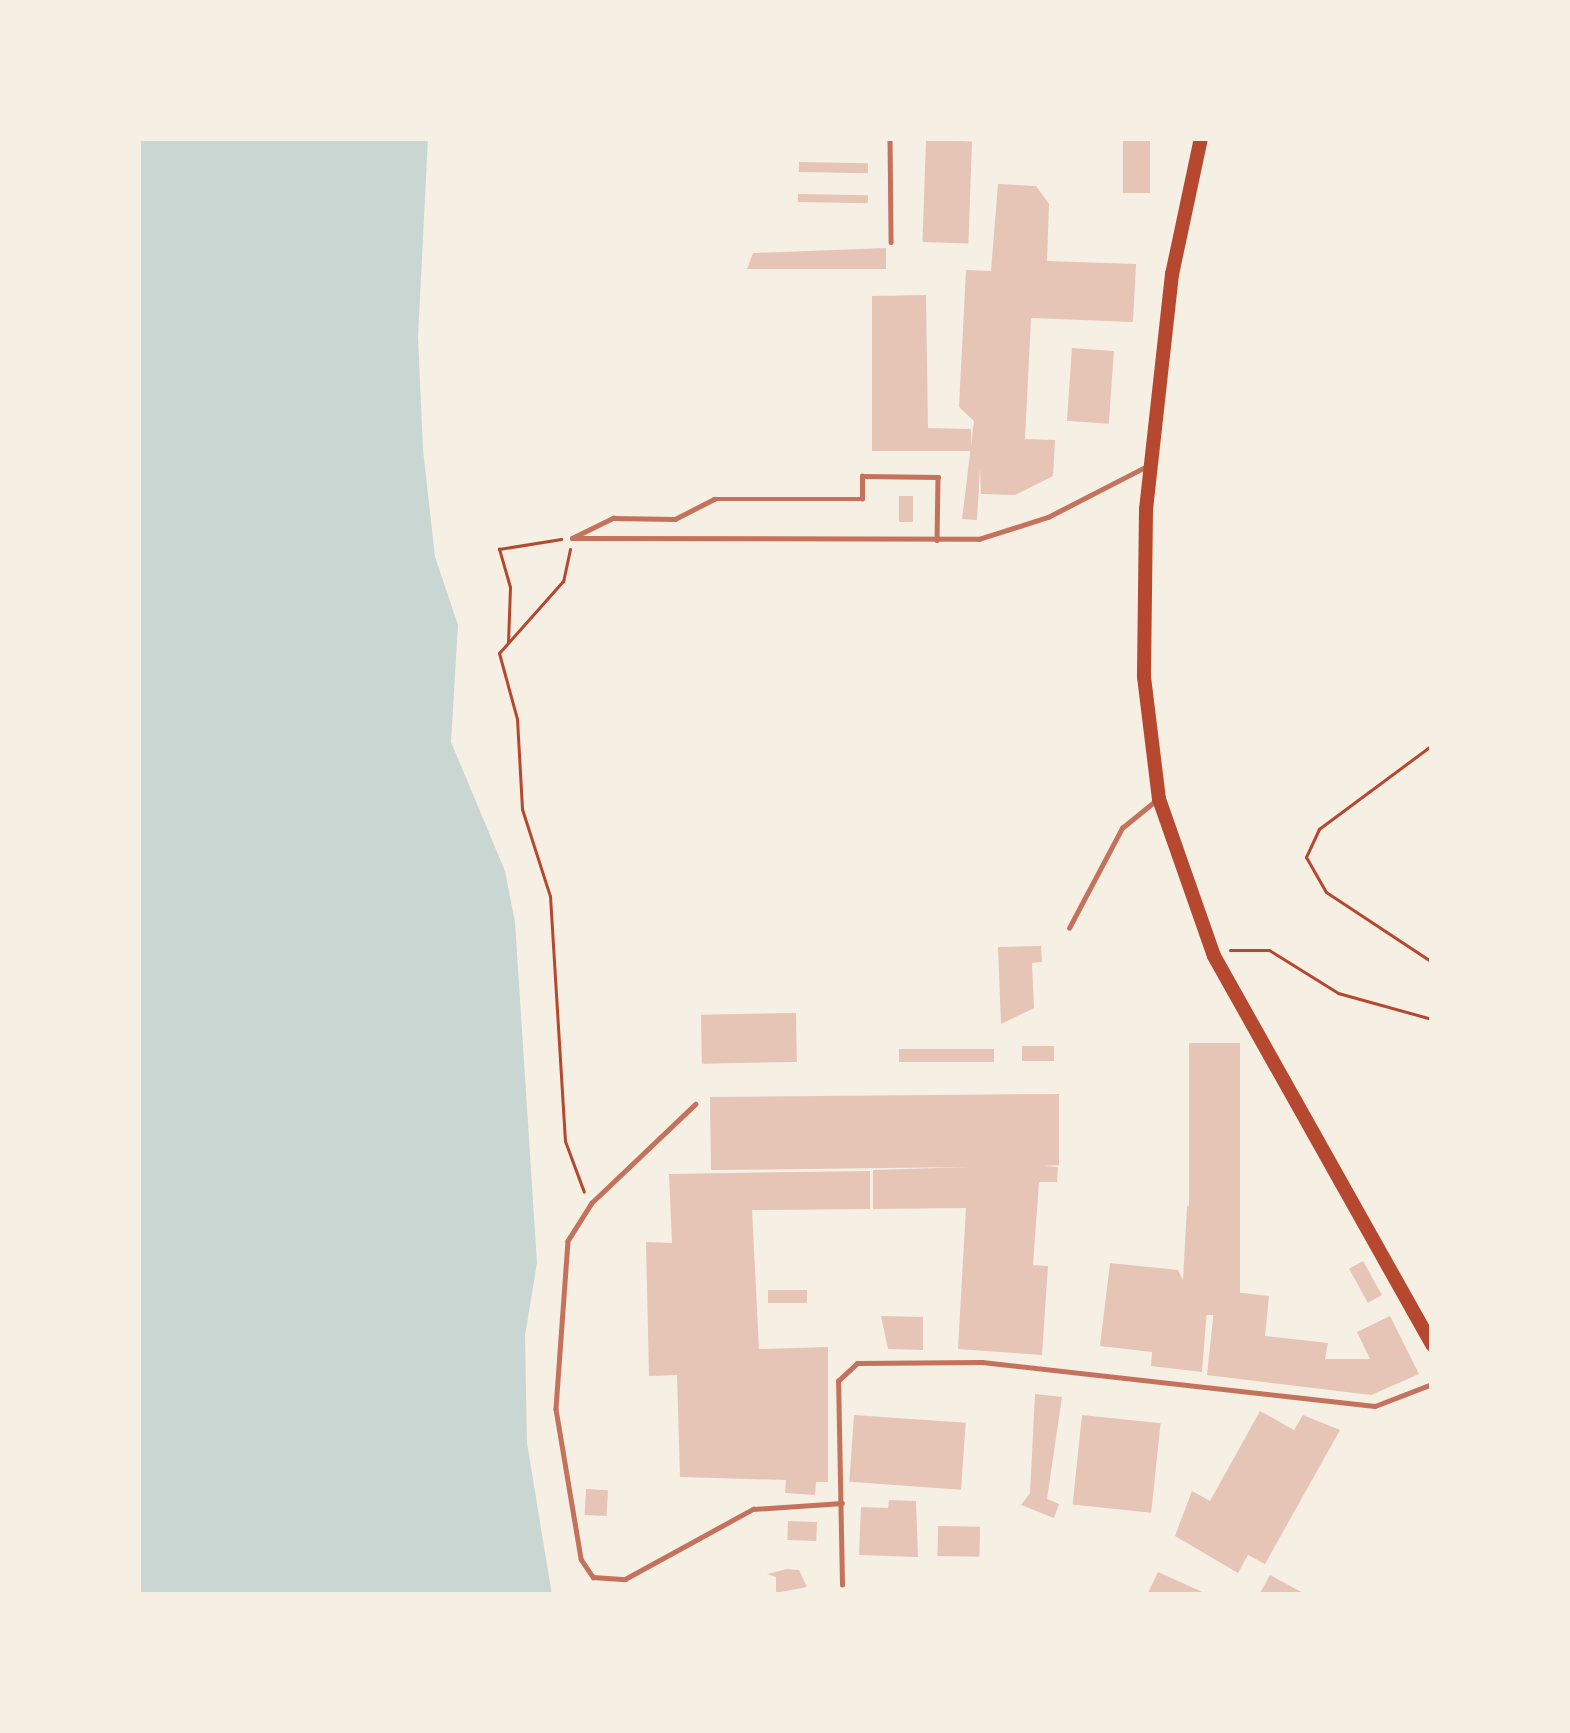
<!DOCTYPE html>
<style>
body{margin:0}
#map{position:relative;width:1570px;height:1733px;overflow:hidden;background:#f6efe4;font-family:"DejaVu Sans",sans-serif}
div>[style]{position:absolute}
.water>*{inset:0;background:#c9d6d2}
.building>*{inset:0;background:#e6c5b7;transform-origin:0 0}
.path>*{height:3px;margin:-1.5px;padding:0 1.5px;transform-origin:1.5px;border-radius:1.5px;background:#b5482f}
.service>*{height:4.5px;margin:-2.25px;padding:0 2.25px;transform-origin:2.25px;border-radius:2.25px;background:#c5725c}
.secondary>*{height:14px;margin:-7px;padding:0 7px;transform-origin:7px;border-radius:7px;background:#b5482f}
span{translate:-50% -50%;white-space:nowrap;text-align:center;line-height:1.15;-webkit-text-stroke:9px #f6efe4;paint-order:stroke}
.frame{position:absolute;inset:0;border:141px solid #f6efe4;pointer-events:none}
</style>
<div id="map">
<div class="water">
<div style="clip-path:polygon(138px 138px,428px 138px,418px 337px,423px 450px,435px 557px,458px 625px,451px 742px,505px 871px,515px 922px,537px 1263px,525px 1336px,527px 1443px,552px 1595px,138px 1595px)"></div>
</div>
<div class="building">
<div style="left:1123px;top:138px;width:27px;height:55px"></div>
<div style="left:926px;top:140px;width:46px;height:102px;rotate:2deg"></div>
<div style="left:799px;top:162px;width:69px;height:10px;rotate:1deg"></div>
<div style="clip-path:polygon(998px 184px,1036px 186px,1049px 204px,1047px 261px,1136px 264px,1133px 322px,1031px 318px,1025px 439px,1055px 440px,1053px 476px,1015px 495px,981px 494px,980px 468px,977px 520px,962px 519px,974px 421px,959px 407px,966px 270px,991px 271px)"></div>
<div style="left:798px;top:194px;width:70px;height:8px;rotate:1deg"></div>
<div style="clip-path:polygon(886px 248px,886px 269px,747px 269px,753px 253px)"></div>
<div style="clip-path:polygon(926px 295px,928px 428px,971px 429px,971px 451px,872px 451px,872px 296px)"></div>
<div style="left:1072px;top:348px;width:42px;height:73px;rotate:4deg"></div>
<div style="left:899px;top:496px;width:14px;height:26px"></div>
<div style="clip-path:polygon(1041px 946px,1042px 962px,1032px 963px,1034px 1008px,1001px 1024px,998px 947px)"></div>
<div style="left:796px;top:1013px;width:49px;height:95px;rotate:89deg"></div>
<div style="left:1189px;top:1043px;width:51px;height:272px"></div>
<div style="left:1054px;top:1046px;width:15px;height:32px;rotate:90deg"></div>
<div style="left:899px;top:1049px;width:95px;height:13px"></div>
<div style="clip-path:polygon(1059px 1094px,1059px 1165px,1045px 1166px,1058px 1167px,1057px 1182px,1039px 1182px,1033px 1265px,1048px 1266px,1042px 1355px,958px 1349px,966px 1208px,873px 1209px,873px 1170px,970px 1167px,711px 1170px,710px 1097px)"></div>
<div style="clip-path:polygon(870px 1171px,870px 1209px,752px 1210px,759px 1349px,828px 1347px,828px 1482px,816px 1482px,815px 1495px,785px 1493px,786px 1480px,680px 1477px,677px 1375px,649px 1376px,646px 1242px,672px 1243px,669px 1174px)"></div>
<div style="clip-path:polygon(1187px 1206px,1215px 1208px,1202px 1372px,1151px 1366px,1152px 1352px,1100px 1346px,1110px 1263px,1178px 1270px,1183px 1280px)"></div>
<div style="left:1363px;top:1261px;width:39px;height:16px;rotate:61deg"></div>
<div style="left:768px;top:1290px;width:39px;height:13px"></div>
<div style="clip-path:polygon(1216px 1290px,1269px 1296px,1265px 1336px,1328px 1343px,1325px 1359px,1370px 1359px,1357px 1332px,1390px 1316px,1419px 1374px,1371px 1395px,1207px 1375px)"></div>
<div style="clip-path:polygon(881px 1316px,923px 1317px,923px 1350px,888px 1349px)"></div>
<div style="clip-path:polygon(1035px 1394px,1062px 1397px,1047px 1499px,1059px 1504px,1054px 1518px,1021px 1505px,1030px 1493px)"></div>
<div style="clip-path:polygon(1260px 1411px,1294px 1430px,1303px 1415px,1340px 1430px,1265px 1564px,1248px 1555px,1238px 1573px,1175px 1536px,1192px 1491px,1210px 1501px)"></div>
<div style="left:854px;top:1415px;width:112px;height:67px;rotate:4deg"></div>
<div style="left:1082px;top:1415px;width:79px;height:90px;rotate:6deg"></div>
<div style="left:586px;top:1489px;width:22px;height:26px;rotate:3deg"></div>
<div style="clip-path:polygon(889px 1500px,916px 1501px,918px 1557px,859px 1555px,861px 1507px,888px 1508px)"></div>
<div style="left:788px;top:1521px;width:29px;height:19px;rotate:2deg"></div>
<div style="left:938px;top:1526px;width:42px;height:30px;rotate:1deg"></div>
<div style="clip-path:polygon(787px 1569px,799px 1570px,807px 1587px,776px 1593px,776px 1577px,767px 1574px)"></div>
<div style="clip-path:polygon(1158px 1572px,1209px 1595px,1147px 1595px)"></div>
<div style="clip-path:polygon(1270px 1575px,1307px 1595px,1259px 1595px)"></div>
</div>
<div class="path">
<div style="left:570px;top:549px;width:33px;rotate:102deg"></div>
<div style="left:563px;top:581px;width:96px;rotate:131.6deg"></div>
<div style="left:499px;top:653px;width:68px;rotate:74.7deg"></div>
<div style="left:517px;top:719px;width:90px;rotate:86.8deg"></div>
<div style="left:522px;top:809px;width:91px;rotate:72.2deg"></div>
<div style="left:550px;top:896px;width:245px;rotate:86.5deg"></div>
<div style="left:565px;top:1141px;width:54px;rotate:69.6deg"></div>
<div style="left:508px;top:642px;width:55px;rotate:-87.9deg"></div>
<div style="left:510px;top:587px;width:40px;rotate:-106deg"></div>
<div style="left:499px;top:549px;width:63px;rotate:-9.2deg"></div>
<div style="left:1432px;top:745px;width:141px;rotate:143.4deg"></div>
<div style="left:1319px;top:829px;width:31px;rotate:115deg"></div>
<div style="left:1306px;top:857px;width:40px;rotate:60.3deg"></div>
<div style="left:1326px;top:892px;width:127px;rotate:33.4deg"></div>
<div style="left:1230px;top:950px;width:39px"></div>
<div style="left:1269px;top:950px;width:81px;rotate:31.9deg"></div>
<div style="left:1338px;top:993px;width:98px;rotate:15.5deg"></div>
</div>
<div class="service">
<div style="left:890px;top:138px;width:104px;rotate:89.4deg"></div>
<div style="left:572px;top:538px;width:407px;rotate:0.1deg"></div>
<div style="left:979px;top:539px;width:72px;rotate:-17.7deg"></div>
<div style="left:1048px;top:517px;width:114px;rotate:-27.2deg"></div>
<div style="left:572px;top:538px;width:46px;rotate:-26deg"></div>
<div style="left:613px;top:518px;width:62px;rotate:0.9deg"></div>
<div style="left:675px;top:519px;width:44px;rotate:-27.1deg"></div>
<div style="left:714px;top:499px;width:148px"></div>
<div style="left:862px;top:499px;width:23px;rotate:-90deg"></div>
<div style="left:862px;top:476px;width:76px;rotate:0.8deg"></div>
<div style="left:938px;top:477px;width:63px;rotate:90.9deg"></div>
<div style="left:1069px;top:928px;width:113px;rotate:-62.1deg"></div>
<div style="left:1122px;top:828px;width:41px;rotate:-39.1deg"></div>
<div style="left:696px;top:1104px;width:144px;rotate:136.4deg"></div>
<div style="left:592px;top:1203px;width:45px;rotate:122.3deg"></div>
<div style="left:568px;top:1241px;width:168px;rotate:94.1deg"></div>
<div style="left:556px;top:1409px;width:152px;rotate:80.5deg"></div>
<div style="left:581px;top:1559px;width:22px;rotate:56deg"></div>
<div style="left:593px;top:1577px;width:32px;rotate:4deg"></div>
<div style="left:625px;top:1579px;width:146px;rotate:-28.7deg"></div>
<div style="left:753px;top:1509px;width:89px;rotate:-3.9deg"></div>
<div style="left:842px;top:1585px;width:204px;rotate:-91.1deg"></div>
<div style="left:838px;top:1381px;width:26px;rotate:-43deg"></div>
<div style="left:857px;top:1363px;width:125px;rotate:-0.5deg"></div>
<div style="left:982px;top:1362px;width:395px;rotate:6.4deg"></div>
<div style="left:1375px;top:1406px;width:61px;rotate:-21.1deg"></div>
</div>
<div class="secondary">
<div style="left:1201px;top:138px;width:139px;rotate:102deg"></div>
<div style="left:1172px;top:274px;width:236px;rotate:96.3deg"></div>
<div style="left:1146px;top:509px;width:168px;rotate:90.7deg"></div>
<div style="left:1144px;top:677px;width:123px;rotate:83deg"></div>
<div style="left:1159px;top:799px;width:166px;rotate:70.7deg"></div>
<div style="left:1214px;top:956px;width:446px;rotate:60.7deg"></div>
</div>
<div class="frame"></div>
</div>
